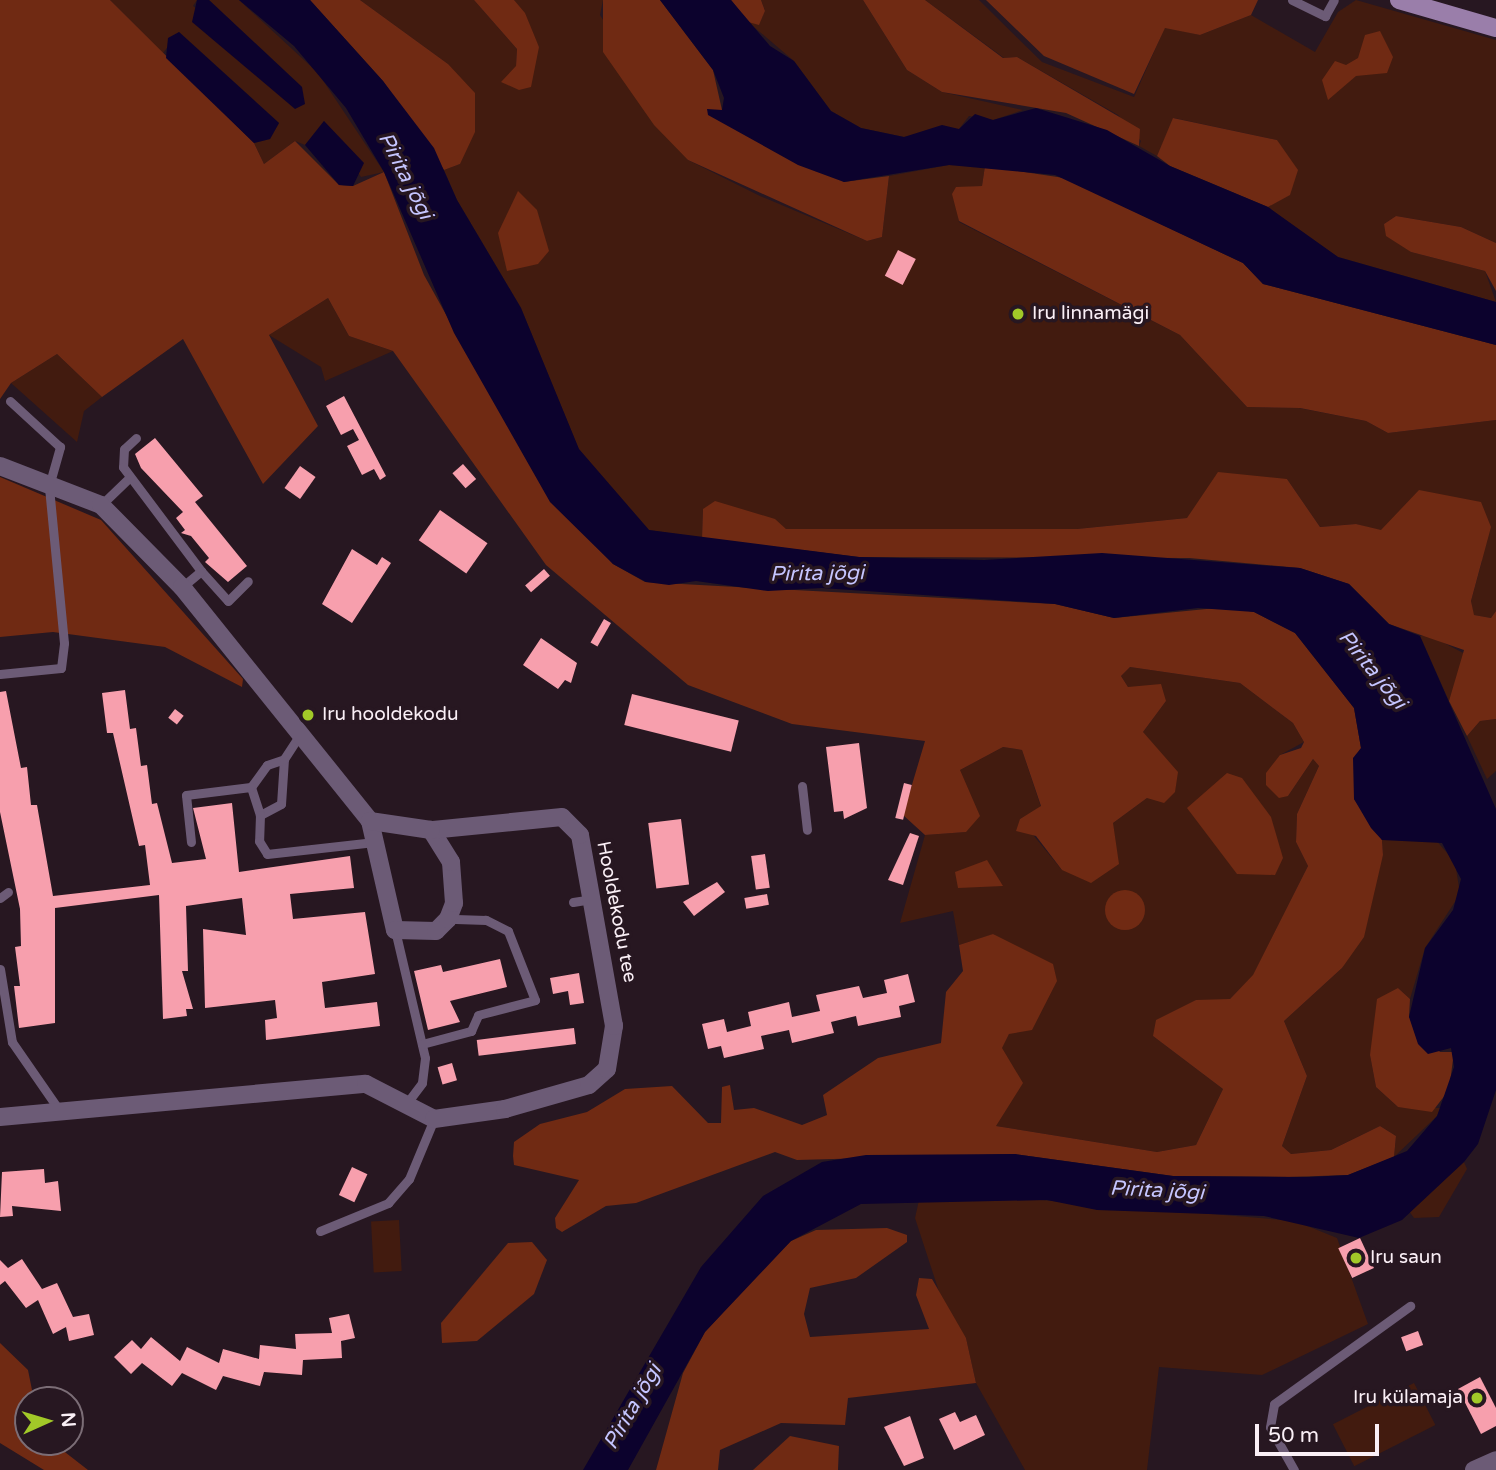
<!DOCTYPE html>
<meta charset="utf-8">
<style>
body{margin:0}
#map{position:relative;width:1496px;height:1470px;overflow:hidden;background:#271721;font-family:"Varela Round",sans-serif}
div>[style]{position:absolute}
.green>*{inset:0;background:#421b0f;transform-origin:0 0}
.forest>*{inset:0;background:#702a13}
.round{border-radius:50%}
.water>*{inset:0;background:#0c022d}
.building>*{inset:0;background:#f79fad;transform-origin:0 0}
.service>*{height:9px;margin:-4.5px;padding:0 4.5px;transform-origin:4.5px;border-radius:4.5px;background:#6c5b76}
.minor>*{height:18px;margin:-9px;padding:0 9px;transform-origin:9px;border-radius:9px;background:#6c5b76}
.secondary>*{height:18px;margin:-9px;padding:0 9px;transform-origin:9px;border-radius:9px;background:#9a7eaa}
.dots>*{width:19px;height:19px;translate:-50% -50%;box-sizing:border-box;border:4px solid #271721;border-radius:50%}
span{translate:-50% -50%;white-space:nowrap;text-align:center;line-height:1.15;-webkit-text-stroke:7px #271721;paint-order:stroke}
.poi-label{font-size:19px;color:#faeff6}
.left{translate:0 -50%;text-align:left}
.right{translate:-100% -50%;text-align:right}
.street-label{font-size:19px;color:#faeff6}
.water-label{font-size:21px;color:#c5c5ff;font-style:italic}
.north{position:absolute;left:14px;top:1386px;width:70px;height:70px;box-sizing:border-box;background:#271721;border:2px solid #7b6d76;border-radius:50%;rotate:86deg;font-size:19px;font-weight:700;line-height:28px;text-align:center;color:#faeff6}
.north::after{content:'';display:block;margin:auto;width:24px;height:32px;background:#a2c928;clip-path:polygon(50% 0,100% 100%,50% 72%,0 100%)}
.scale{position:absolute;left:1255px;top:1424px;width:124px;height:32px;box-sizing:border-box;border:4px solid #faeff6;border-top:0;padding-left:9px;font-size:21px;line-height:24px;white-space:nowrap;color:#faeff6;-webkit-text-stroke:5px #271721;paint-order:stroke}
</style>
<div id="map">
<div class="green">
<div style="clip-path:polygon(110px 0,197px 0,193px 6px,302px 87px,209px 0,239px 0,318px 73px,384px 172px,361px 177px,324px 121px,305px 145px,295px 141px,264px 164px,254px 143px,270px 139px,279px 123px,179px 32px,163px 53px)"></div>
<div style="clip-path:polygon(360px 0,474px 0,517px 49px,516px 66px,539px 47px,514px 0,603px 0,600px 15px,688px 160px,760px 196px,867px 241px,882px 237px,889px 176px,949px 165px,985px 166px,982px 186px,956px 188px,959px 222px,1180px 335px,1247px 407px,1299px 408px,1366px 421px,1388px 433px,1496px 420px,1496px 611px,1491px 618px,1473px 615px,1471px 601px,1482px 561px,1356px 524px,1320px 527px,1287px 479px,1187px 518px,1077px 529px,786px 529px,703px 509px,702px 538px,649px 530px,579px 450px,521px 308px,457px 200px,444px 170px,460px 164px,448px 64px)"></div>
<div style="clip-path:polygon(761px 0,863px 0,907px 70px,942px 92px,1023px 110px,993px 120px,969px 116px,959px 129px,904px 137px,861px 128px,831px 111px,794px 61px,748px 22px,759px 24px,765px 11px)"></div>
<div style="clip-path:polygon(925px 0,979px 0,1042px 62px,1134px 97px,1165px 27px,1200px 35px,1251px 15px,1315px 52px,1338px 12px,1356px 0,1496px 40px,1496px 243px,1461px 227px,1396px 216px,1384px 224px,1411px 252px,1485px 271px,1496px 302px,1338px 257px,1281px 217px,1268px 207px,1289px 195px,1277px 140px,1174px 118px,1157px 156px,1139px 146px,1141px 141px,1118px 115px,1017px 57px,1004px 58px)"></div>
<div style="clip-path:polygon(328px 298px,349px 336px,393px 351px,325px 381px,321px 367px,269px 335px)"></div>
<div style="clip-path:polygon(57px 354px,102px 397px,84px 411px,77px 442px,11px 383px)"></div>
<div style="clip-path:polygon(1429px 635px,1467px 655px,1449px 701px,1420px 636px)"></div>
<div style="clip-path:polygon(1130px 667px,1240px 683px,1293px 723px,1304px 742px,1280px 755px,1288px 796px,1313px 759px,1319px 766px,1297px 814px,1296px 842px,1308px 866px,1253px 976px,1229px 1000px,1196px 1000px,1153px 1036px,1223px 1089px,1196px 1145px,1157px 1152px,996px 1126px,1001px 1049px,1009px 1034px,994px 934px,959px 945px,953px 911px,900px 923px,925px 835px,965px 832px,960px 770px,1003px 747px,1022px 750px,1041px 807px,1020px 819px,1062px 870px,1112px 844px,1113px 823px,1147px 798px,1143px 732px,1166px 701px,1128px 687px,1121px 676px)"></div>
<div style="clip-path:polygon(1496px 719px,1496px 771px,1487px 779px,1467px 736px,1480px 721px)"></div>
<div style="clip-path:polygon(1434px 838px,1455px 862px,1460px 894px,1425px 948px,1410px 999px,1398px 988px,1370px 1055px,1376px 1087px,1398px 1107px,1441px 1108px,1437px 1116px,1394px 1157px,1396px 1136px,1380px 1126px,1331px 1150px,1291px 1154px,1282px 1146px,1307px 1076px,1284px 1021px,1342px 968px,1383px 855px,1382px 840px)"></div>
<div style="clip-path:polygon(1464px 1162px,1467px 1169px,1439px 1217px,1414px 1218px,1409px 1211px)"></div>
<div style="clip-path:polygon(1003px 1197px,1295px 1221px,1337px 1238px,1368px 1324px,1262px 1375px,1159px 1367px,1147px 1470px,1025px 1470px,976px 1383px,966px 1338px,945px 1310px,915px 1218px,919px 1200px)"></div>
<div style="left:399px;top:1220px;width:51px;height:28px;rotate:87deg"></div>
<div style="left:1414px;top:1383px;width:47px;height:91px;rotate:63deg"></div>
</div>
<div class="forest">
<div style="clip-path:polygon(0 0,110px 0,254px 143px,264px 164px,295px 141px,339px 185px,353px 186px,384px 172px,424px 275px,528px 462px,613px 564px,645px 582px,1055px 604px,1114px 618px,1227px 607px,1254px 612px,1295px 633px,1354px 708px,1361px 748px,1354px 799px,1382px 840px,1383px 855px,1364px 937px,1342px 968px,1284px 1021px,1307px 1076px,1282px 1146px,1291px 1154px,1331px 1150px,1380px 1126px,1396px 1136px,1394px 1157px,1348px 1175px,1289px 1177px,1173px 1176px,1015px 1154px,797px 1160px,775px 1152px,636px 1203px,606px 1206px,562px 1232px,556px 1228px,555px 1218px,579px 1180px,514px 1165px,513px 1156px,514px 1142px,540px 1124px,587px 1112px,625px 1089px,672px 1086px,708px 1123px,721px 1123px,722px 1087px,730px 1085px,734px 1110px,754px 1108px,802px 1125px,827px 1115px,823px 1095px,878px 1058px,941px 1043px,946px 992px,963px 971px,959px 945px,993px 934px,1053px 964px,1057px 981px,1032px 1030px,1009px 1034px,1002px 1048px,1023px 1083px,996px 1126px,1157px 1152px,1196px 1145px,1223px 1089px,1153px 1036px,1156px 1020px,1196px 1000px,1230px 999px,1253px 975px,1308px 866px,1296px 842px,1297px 814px,1319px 766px,1313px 759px,1288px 796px,1279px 798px,1266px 785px,1266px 773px,1280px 755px,1301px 748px,1304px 742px,1293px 723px,1240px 683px,1130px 667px,1121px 676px,1128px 687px,1161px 684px,1166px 701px,1143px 732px,1178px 772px,1175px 792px,1164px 803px,1147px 798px,1113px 823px,1119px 864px,1091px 883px,1062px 870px,1036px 836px,1016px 831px,1020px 819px,1041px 806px,1022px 750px,1003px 747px,960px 770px,980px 816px,966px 832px,925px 835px,903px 815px,925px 741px,792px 724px,688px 685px,546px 565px,393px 351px,349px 336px,328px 298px,269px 335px,318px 426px,263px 484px,183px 339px,102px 397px,57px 354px,11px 383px,0 399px)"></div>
<div style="clip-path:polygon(310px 0,360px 0,448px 64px,475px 93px,475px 132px,460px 164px,444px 170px,383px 81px)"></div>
<div style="clip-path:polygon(474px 0,514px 0,525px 13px,539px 47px,531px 87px,519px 90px,501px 82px,516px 66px,517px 49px)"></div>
<div style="clip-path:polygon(603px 0,660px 0,713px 70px,722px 110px,844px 182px,889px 176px,882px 237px,867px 241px,688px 160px,654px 125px,603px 52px)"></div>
<div style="clip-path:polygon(731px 0,761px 0,765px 11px,759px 25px,748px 22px)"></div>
<div style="clip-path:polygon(863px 0,925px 0,1003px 58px,1017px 57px,1140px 129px,1139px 146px,1066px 113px,942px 92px,907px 70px)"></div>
<div style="clip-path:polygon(986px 0,1258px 0,1251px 15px,1200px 35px,1165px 28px,1134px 94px,1044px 56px)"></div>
<div style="clip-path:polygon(1380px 31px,1393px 57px,1387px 73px,1356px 76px,1328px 100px,1322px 80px,1335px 61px,1346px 65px,1358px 58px,1365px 35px)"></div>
<div style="clip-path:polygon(1173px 118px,1277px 140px,1298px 170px,1290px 195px,1268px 207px,1170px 166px,1157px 156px)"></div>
<div style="clip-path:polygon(985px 166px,1064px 178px,1243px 263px,1263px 284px,1496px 345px,1496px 420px,1388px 433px,1366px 421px,1300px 408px,1247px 407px,1180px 335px,959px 221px,952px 194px,956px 187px,982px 186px)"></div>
<div style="clip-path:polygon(518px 191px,537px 210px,549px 251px,538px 264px,507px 271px,498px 233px)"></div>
<div style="clip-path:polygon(1396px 216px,1461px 227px,1496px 243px,1496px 291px,1485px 271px,1411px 252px,1386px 236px,1384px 224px)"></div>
<div style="clip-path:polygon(1218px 472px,1287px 479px,1320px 527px,1356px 524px,1381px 530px,1419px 490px,1481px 502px,1491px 527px,1471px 601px,1474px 615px,1491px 618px,1496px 611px,1496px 719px,1480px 721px,1467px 736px,1449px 701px,1464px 650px,1389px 624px,1349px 584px,1300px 568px,1189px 558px,859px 557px,702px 538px,703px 509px,715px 501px,775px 519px,786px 529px,1077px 529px,1187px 518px)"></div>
<div style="clip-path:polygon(0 477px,101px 520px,243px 679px,242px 687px,165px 647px,53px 632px,0 637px)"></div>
<div style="clip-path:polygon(1227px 773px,1242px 778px,1271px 817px,1283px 858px,1275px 875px,1237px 874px,1187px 808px)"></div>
<div style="clip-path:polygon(987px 860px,1003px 886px,958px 888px,955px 872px)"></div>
<div class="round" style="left:1105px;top:890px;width:40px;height:40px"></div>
<div style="clip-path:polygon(1398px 988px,1410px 999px,1409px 1017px,1440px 1052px,1454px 1052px,1449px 1090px,1432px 1112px,1398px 1107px,1376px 1087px,1370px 1055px,1377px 999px)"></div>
<div style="clip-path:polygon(887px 1228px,907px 1235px,907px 1242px,856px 1278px,810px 1288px,804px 1314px,810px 1337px,929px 1329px,916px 1295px,919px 1278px,932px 1279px,966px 1338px,976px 1383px,848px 1398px,845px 1425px,781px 1423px,720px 1450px,718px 1470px,656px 1470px,683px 1373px,705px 1332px,765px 1266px,791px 1241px,816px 1230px)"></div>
<div style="clip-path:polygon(532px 1242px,547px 1260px,534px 1294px,477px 1341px,442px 1343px,441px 1323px,508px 1243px)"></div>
<div style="clip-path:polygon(0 1343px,28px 1370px,34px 1400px,28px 1400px,28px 1442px,52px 1442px,88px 1470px,44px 1470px,0 1443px)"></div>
<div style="clip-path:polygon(790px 1436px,839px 1446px,838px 1470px,753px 1470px)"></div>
</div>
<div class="water">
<div style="clip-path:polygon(197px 0,209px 0,302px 87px,305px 104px,295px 109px,192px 22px)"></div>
<div style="clip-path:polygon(239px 0,310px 0,383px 81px,434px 148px,457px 200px,521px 308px,579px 449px,649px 530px,859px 557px,984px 560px,1102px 553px,1300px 568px,1349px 584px,1389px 624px,1420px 636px,1496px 809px,1496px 1090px,1478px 1144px,1464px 1162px,1402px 1220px,1359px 1238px,1264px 1216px,1097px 1210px,1047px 1200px,861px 1204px,791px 1241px,705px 1332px,628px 1470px,583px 1470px,701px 1267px,763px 1196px,822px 1162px,866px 1155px,1015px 1154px,1173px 1176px,1309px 1177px,1348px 1175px,1407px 1151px,1437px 1116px,1454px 1067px,1451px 1048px,1428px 1054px,1418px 1044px,1409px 1017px,1425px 948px,1453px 910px,1461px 879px,1442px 843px,1382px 840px,1371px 828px,1354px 799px,1353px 758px,1361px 748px,1354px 708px,1295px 633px,1254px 612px,1198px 608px,1114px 618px,1055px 604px,822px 588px,768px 591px,696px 581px,669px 585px,646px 582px,613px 564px,550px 502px,454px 333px,384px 172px,346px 108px,294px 46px)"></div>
<div style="clip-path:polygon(660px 0,731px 0,770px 46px,794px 61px,831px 111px,861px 128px,904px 137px,942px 125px,959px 129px,975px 114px,993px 120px,1036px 108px,1107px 130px,1170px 166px,1268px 207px,1338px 257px,1496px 302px,1496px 345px,1263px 284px,1243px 263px,1055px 175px,949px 165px,844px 182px,798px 165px,708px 115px,707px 109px,722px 110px,724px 98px,713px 70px)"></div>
<div style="clip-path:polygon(179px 32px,279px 123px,270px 139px,254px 143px,166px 58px,168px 38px)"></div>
<div style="clip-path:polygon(324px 121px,364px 163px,353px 186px,339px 185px,305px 145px)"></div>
</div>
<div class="building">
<div style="left:898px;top:250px;width:20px;height:29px;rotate:27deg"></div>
<div style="clip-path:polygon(344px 396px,386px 476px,380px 480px,374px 469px,362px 475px,347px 446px,359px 440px,353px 429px,341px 435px,326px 406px)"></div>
<div style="clip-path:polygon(155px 438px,203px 496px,195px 502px,247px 566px,228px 582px,205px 562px,209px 558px,191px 536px,181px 533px,185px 530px,176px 518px,183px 512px,141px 468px,135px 454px)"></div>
<div style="left:463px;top:464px;width:20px;height:14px;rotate:49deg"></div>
<div style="left:300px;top:466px;width:19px;height:27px;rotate:35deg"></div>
<div style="left:440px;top:510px;width:58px;height:37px;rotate:35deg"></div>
<div style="clip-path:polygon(352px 549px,377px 565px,382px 557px,391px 563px,352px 623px,322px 604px)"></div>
<div style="left:544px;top:569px;width:9px;height:25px;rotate:49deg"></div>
<div style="left:604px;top:619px;width:8px;height:27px;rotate:30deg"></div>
<div style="clip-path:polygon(541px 638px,577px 663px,571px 683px,565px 680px,558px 689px,523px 665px)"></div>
<div style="clip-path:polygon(125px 690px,130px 729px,136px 728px,141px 766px,147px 765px,152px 804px,157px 803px,172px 863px,206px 859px,193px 808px,232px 803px,239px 872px,350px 856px,354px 888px,290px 894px,293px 919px,365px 912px,375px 974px,322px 982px,325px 1008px,377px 1002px,380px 1026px,266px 1040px,265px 1020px,277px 1018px,275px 1000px,205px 1008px,203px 929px,246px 935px,242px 898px,186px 906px,188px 971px,182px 971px,193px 1009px,186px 1009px,187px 1016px,163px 1019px,159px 895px,55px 908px,55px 1023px,19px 1028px,14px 986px,20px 986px,15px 947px,21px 946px,20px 909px,0 812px,0 692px,6px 691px,21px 768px,27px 767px,31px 805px,37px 805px,53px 896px,150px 885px,145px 845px,139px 846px,113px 733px,107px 733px,102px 693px)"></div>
<div style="left:632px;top:694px;width:110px;height:32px;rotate:14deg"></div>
<div style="left:175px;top:709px;width:11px;height:11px;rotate:38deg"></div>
<div style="clip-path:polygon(859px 743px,867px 808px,844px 819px,843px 811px,834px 812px,826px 747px)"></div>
<div style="left:904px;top:783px;width:8px;height:36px;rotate:14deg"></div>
<div style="left:681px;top:819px;width:66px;height:33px;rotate:83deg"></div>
<div style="clip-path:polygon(910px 833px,919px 836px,903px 885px,888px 880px)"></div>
<div style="left:765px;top:854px;width:34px;height:14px;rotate:82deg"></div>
<div style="clip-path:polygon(717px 882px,725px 892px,694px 916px,683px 902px)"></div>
<div style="left:767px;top:894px;width:11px;height:23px;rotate:80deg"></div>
<div style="clip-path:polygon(500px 959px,507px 987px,450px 1001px,460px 1022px,428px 1030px,414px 971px,441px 965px,443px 972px)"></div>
<div style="clip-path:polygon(579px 973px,584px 1003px,570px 1005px,568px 991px,553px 994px,550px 978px)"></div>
<div style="clip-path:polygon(908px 974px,915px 1002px,899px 1006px,901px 1017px,858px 1026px,856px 1016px,831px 1022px,834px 1033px,792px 1043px,789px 1030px,761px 1036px,764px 1049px,724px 1058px,721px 1046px,708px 1049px,702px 1024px,724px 1019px,727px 1032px,751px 1026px,748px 1012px,789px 1002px,792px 1017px,820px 1011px,816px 995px,859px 986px,863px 998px,887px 993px,884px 980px)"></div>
<div style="left:574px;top:1028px;width:16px;height:98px;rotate:83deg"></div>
<div style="left:452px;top:1063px;width:18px;height:15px;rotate:74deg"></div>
<div style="left:352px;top:1167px;width:17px;height:31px;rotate:25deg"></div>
<div style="clip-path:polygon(44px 1169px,45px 1183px,58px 1181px,61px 1211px,12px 1206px,13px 1216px,0 1217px,2px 1172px)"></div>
<div style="left:1360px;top:1238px;width:33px;height:24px;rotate:65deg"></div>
<div style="clip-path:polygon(22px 1259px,42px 1289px,57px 1283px,73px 1317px,89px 1314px,94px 1335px,69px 1341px,66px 1327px,53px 1334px,38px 1300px,26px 1308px,5px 1281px,0 1285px,0 1260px,8px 1268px)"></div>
<div style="clip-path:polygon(349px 1314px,355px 1338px,341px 1341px,342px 1358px,303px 1360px,302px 1375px,264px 1372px,260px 1386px,223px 1376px,216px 1390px,182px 1373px,172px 1386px,142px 1363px,131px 1374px,114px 1357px,132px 1340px,141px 1349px,151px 1337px,180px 1361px,187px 1347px,219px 1363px,223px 1349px,259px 1359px,260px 1345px,296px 1349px,295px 1334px,332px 1333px,329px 1318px)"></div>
<div style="left:1418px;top:1331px;width:15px;height:18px;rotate:70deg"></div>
<div style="clip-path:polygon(1480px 1377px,1496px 1408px,1496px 1426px,1481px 1434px,1458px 1389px)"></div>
<div style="clip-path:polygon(955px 1412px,960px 1422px,976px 1415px,985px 1435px,954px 1450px,939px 1419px)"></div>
<div style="clip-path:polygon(910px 1416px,924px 1458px,904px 1466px,884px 1427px)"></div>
</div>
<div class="service">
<div style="left:1292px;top:0;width:37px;rotate:26deg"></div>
<div style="left:1325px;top:16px;width:18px;rotate:-61deg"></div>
<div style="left:136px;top:438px;width:16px;rotate:137deg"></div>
<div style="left:124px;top:449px;width:18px;rotate:93deg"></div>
<div style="left:123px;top:467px;width:130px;rotate:53.1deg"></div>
<div style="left:201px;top:571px;width:40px;rotate:48deg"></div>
<div style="left:228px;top:601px;width:28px;rotate:-45deg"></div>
<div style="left:101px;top:505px;width:40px;rotate:-44deg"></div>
<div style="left:182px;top:587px;width:25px;rotate:-40deg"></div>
<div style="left:0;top:674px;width:61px;rotate:-5.6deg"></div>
<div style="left:61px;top:668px;width:25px;rotate:-83deg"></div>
<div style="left:64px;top:643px;width:158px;rotate:-95.5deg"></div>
<div style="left:49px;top:486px;width:41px;rotate:-74.2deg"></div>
<div style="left:60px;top:447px;width:68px;rotate:-137.4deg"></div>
<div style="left:284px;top:759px;width:45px;rotate:93.8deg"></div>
<div style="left:281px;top:804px;width:24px;rotate:152deg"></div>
<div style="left:260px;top:815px;width:29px;rotate:-108deg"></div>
<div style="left:251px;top:787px;width:27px;rotate:-54deg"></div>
<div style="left:267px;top:765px;width:18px;rotate:-19deg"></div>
<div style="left:284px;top:759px;width:30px;rotate:-57deg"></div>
<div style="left:802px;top:786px;width:44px;rotate:83.5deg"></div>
<div style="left:260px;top:815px;width:26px;rotate:92deg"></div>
<div style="left:259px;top:841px;width:15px;rotate:58deg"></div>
<div style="left:267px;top:854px;width:108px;rotate:-6.4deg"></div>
<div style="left:191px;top:842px;width:47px;rotate:-96.1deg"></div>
<div style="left:186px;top:795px;width:65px;rotate:-7deg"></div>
<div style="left:0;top:898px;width:10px;rotate:-37deg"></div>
<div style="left:573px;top:902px;width:20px;rotate:-9deg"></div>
<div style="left:395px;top:930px;width:131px;rotate:76.8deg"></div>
<div style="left:425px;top:1058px;width:25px;rotate:97deg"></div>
<div style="left:422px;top:1083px;width:26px;rotate:127deg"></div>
<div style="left:0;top:969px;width:74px;rotate:80.7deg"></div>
<div style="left:12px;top:1042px;width:83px;rotate:55.3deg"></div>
<div style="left:422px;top:1044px;width:51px;rotate:-14.9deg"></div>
<div style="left:471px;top:1031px;width:17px;rotate:-66deg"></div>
<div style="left:478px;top:1015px;width:59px;rotate:-14.7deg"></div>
<div style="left:535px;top:1000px;width:74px;rotate:-111.4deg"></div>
<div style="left:508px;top:931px;width:25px;rotate:-153deg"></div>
<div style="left:486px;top:920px;width:38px;rotate:-178deg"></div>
<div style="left:320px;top:1231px;width:74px;rotate:-22.4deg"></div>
<div style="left:388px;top:1203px;width:32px;rotate:-49deg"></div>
<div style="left:409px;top:1179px;width:65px;rotate:-67.4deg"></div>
<div style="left:1294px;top:1470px;width:49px;rotate:-119.2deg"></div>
<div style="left:1270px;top:1427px;width:23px;rotate:-80deg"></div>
<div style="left:1274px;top:1404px;width:168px;rotate:-35.8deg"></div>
</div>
<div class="minor">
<div style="left:0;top:466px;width:108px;rotate:21.1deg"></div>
<div style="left:101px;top:505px;width:115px;rotate:45.4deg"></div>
<div style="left:182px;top:587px;width:300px;rotate:51.2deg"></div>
<div style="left:370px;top:821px;width:112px;rotate:77.1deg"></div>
<div style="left:395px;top:930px;width:41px;rotate:1.4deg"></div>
<div style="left:436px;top:931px;width:17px;rotate:-45deg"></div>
<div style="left:448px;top:919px;width:17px;rotate:-69deg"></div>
<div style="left:454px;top:903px;width:41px;rotate:-94.2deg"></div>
<div style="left:451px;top:862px;width:38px;rotate:-122deg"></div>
<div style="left:0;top:1117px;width:367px;rotate:-5.2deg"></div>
<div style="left:366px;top:1084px;width:76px;rotate:27.2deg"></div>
<div style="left:434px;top:1119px;width:72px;rotate:-8deg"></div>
<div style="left:505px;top:1109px;width:87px;rotate:-15.9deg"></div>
<div style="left:589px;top:1085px;width:24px;rotate:-42deg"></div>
<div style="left:607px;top:1069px;width:44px;rotate:-80.8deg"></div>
<div style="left:614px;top:1026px;width:194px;rotate:-100.1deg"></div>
<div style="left:580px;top:835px;width:25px;rotate:-135deg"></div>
<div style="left:562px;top:817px;width:132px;rotate:174.3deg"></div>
<div style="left:431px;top:830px;width:62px;rotate:-171.6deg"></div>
<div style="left:1474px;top:1470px;width:24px;rotate:-24deg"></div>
</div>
<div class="secondary">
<div style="left:1399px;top:0;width:101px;rotate:16.1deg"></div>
</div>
<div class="dots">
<div style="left:1018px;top:314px;background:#a2c928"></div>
<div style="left:308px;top:715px;background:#a2c928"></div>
<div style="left:1356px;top:1258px;background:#a2c928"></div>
<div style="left:1477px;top:1398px;background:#a2c928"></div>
</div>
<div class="poi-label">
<span class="left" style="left:1032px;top:314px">Iru linnamägi</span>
<span class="left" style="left:322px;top:715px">Iru hooldekodu</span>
<span class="left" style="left:1370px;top:1258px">Iru saun</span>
<span class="right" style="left:1463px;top:1398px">Iru külamaja</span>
</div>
<div class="street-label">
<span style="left:616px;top:912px;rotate:79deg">Hooldekodu tee</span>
</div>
<div class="water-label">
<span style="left:405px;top:176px;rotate:63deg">Pirita jõgi</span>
<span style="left:817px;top:574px;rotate:-1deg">Pirita jõgi</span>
<span style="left:1372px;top:670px;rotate:51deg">Pirita jõgi</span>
<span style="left:1157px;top:1191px;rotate:3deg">Pirita jõgi</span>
<span style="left:633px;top:1407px;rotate:-60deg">Pirita jõgi</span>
</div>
<div class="north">N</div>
<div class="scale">50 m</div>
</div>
